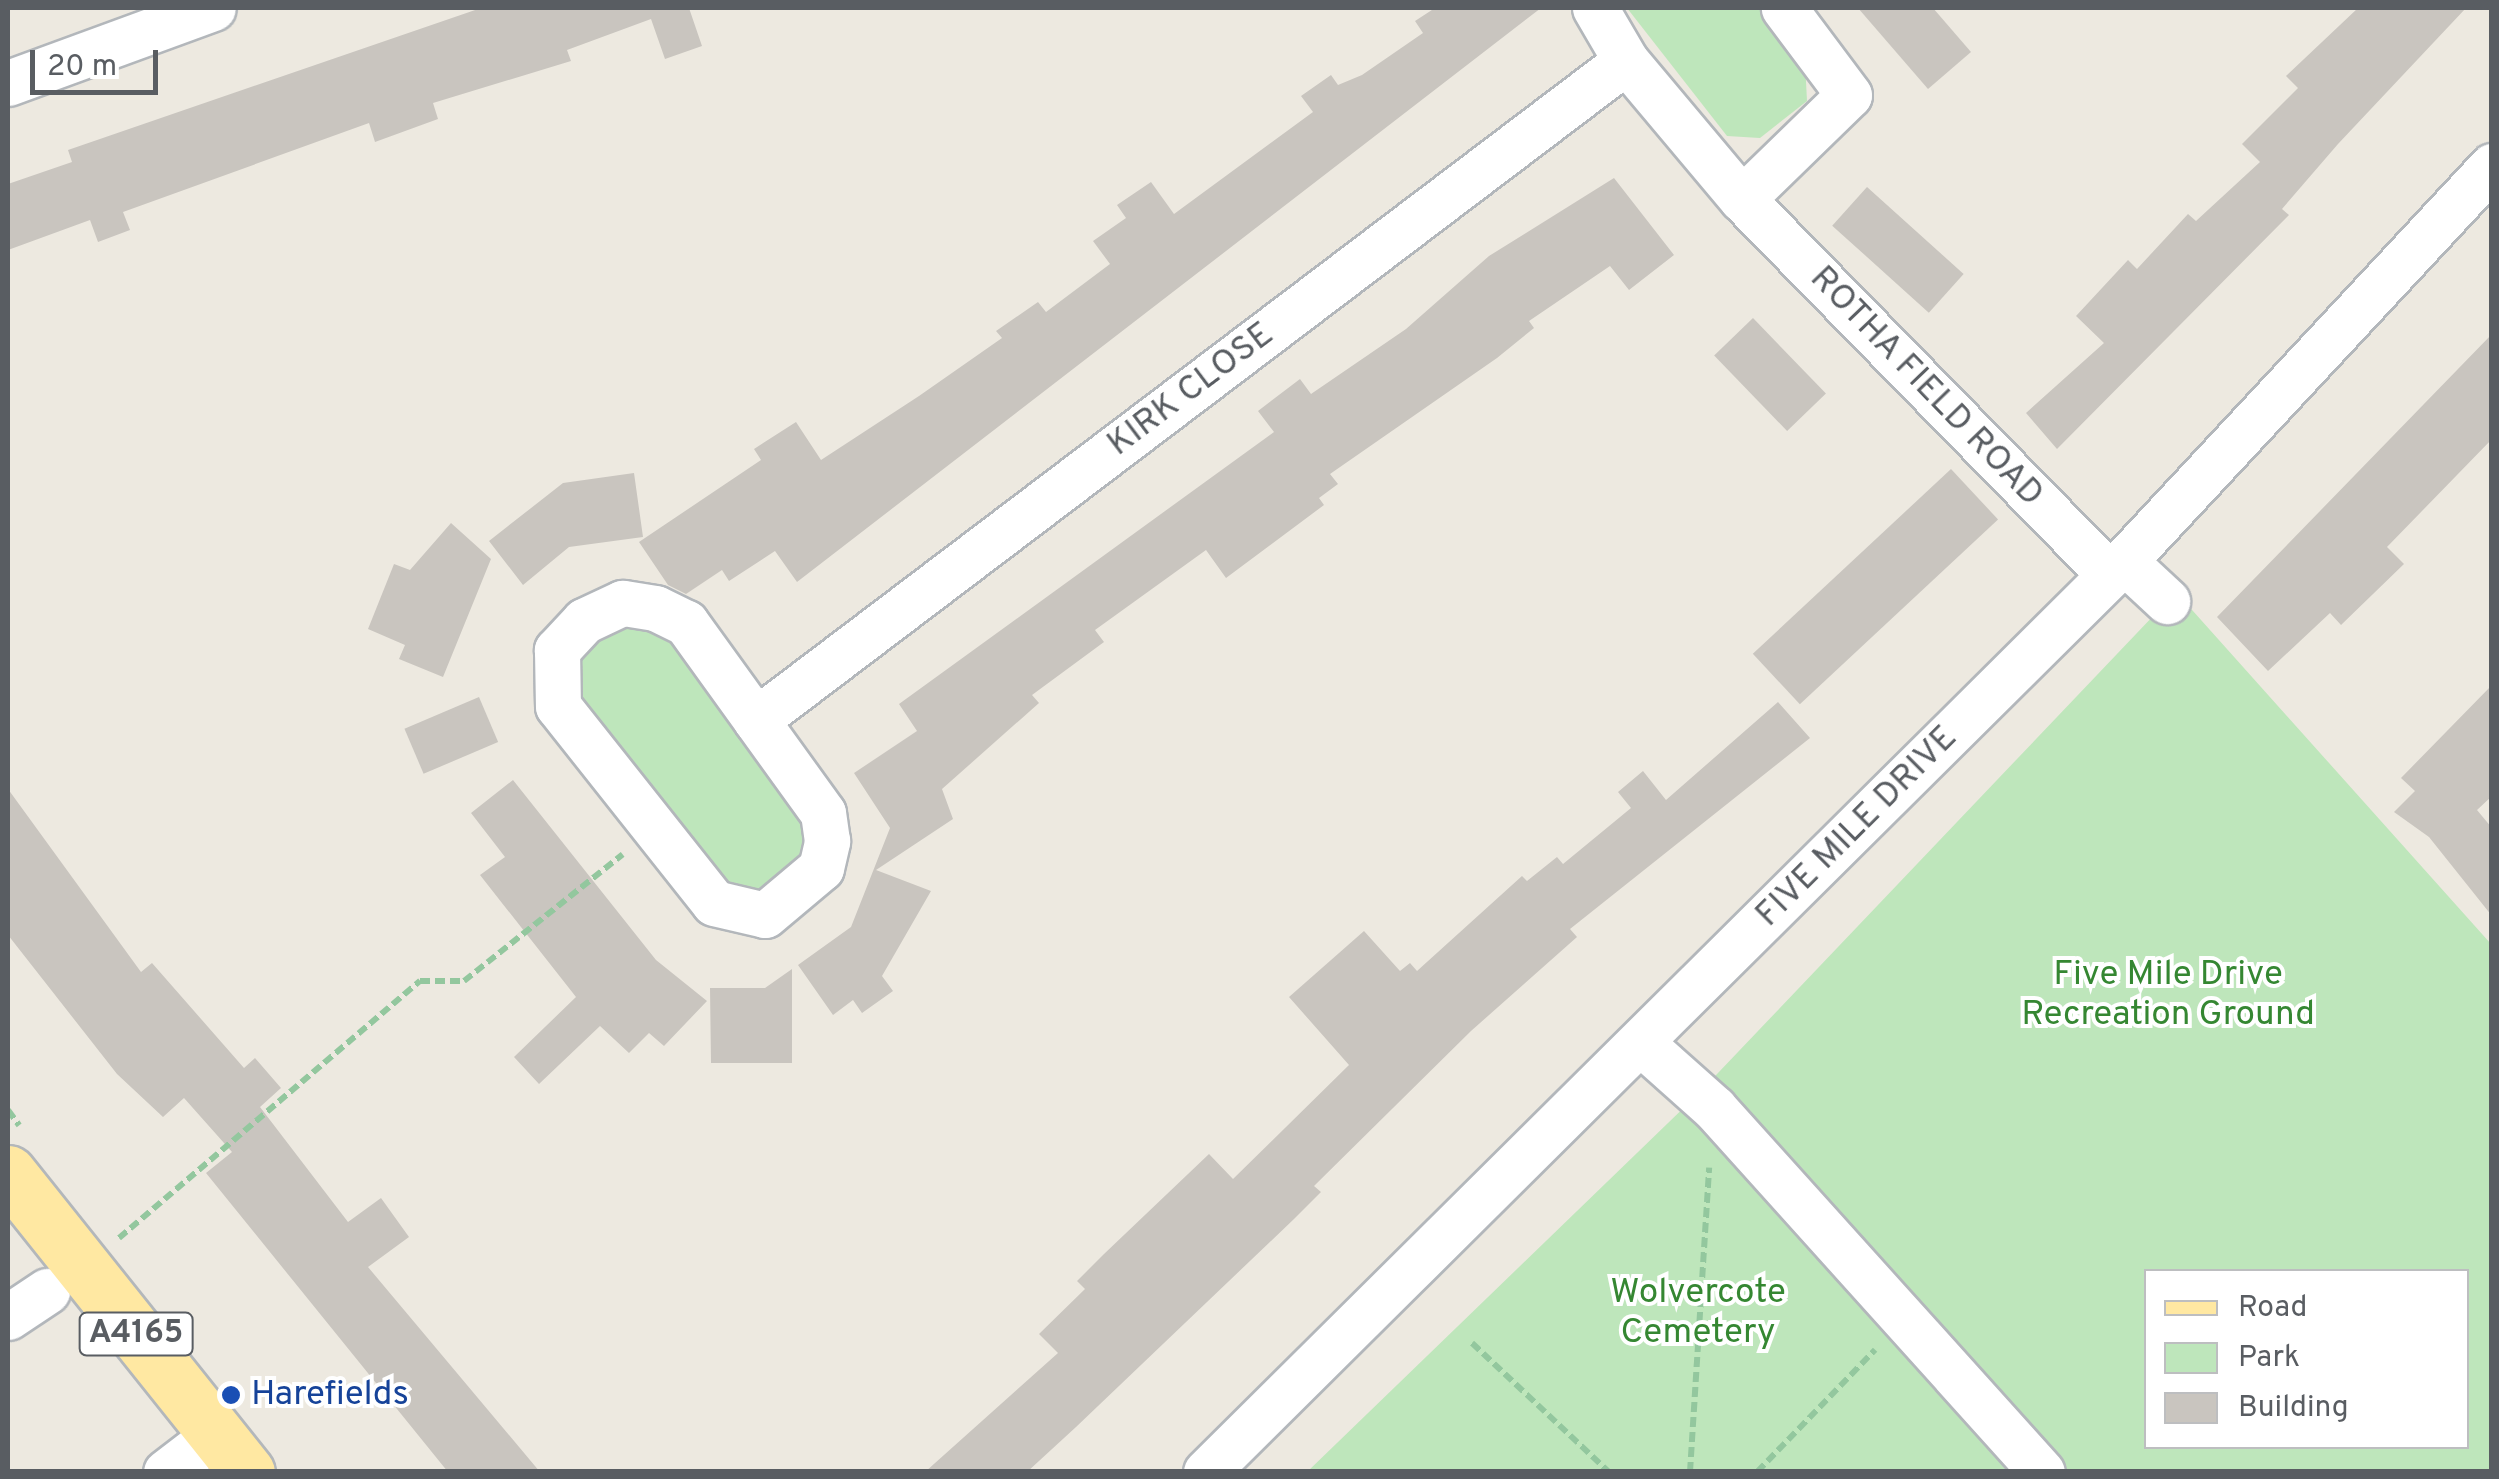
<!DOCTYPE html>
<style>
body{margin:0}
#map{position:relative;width:2499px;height:1479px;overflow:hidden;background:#ede9e0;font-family:Overpass,sans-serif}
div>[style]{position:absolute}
.green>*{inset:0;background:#bee6bb}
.building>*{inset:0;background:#c9c5bf;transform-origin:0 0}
.path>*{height:6px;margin-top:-3px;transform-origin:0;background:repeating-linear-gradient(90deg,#93c79e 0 10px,transparent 0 15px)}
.roads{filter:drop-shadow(2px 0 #b3b7bb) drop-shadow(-2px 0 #b3b7bb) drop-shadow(0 2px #b3b7bb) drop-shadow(0 -2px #b3b7bb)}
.minor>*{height:45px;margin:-22.5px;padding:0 22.5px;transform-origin:22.5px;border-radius:22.5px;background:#fff}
.major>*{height:55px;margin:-27.5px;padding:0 27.5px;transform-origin:27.5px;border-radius:27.5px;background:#ffe8a2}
.dots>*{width:28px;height:28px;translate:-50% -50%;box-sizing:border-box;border:5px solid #fff;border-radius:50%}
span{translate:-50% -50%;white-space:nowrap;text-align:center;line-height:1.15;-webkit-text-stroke:8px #fff;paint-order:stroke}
.shield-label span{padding:2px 8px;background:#fff;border:2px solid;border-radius:8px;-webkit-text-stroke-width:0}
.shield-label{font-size:32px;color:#595d62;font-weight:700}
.street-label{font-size:35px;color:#595d62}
.park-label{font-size:35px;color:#358732}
.transit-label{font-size:35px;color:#164399}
.left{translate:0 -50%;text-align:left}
.frame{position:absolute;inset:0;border:10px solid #595d62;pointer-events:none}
.legend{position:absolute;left:2144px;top:1269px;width:325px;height:180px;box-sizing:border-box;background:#fff;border:2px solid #bdbec0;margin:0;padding:12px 18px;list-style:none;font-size:30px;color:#595d62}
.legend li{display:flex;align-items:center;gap:20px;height:50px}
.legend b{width:50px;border:2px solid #bdbec0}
.scale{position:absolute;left:30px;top:50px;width:128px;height:45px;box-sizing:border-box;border:5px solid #595d62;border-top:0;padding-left:12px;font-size:30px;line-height:35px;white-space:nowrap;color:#595d62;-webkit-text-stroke:8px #fff;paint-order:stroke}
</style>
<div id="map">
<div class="green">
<div style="clip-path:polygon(1627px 8px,1765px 8px,1805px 62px,1807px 101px,1760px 138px,1727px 136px)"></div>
<div style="clip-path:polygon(evenodd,2176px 592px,2491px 944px,2491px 1471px,1307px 1472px,1698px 1094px,2176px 592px,2146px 1272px,2466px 1272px,2466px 1446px,2146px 1446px,2146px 1272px)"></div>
<div style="clip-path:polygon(640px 619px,669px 633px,803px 814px,805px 854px,784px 877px,757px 890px,724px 888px,578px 701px,577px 665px,598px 633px)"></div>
</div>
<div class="building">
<div style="clip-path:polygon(481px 8px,689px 8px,702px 46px,665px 59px,651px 19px,567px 50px,571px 61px,433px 103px,438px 119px,375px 142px,369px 123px,123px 212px,130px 230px,98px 242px,90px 220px,8px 250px,8px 184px,72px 162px,68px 150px)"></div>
<div style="clip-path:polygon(1435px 8px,1541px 8px,797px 582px,775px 551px,729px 581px,722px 570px,686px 594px,668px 585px,639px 542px,761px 460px,754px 449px,796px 422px,821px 460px,919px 396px,1002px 338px,996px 331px,1038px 302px,1046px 312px,1110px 264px,1093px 241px,1126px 218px,1117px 205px,1151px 182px,1174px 214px,1313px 112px,1301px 96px,1331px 75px,1338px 85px,1362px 75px,1423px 33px,1415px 21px)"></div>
<div style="clip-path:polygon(1858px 8px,1933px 8px,1971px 52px,1928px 89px)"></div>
<div style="clip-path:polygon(2358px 8px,2466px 8px,2338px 144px,2282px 209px,2289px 215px,2057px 449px,2026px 413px,2104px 343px,2076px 316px,2128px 260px,2137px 269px,2188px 214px,2196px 221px,2260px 162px,2242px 144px,2298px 88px,2286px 76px)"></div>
<div style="clip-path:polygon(1614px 178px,1674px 255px,1629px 290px,1610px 266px,1529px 321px,1534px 328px,1497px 358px,1330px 474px,1338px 484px,1319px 498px,1324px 505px,1226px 578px,1206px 550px,1095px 630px,1104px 642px,1032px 695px,1039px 703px,942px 789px,953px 819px,876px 870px,931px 891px,882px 976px,893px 991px,862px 1013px,853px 1000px,833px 1015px,798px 965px,851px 927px,890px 828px,854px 773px,917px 731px,899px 704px,1274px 432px,1258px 411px,1300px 379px,1311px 394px,1406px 329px,1489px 256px)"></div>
<div style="left:1867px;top:187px;width:130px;height:52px;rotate:42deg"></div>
<div style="left:1753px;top:318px;width:105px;height:54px;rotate:46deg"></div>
<div style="clip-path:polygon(2492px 334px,2492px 439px,2387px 547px,2404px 564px,2341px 625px,2330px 613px,2268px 671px,2217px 617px)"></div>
<div style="left:1951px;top:469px;width:69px;height:271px;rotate:47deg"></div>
<div style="clip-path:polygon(634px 473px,643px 537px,569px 547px,523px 585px,489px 541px,563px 483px)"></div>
<div style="clip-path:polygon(451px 523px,491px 559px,443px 677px,399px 659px,405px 645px,368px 629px,394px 564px,410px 570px)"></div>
<div style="clip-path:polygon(2492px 685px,2492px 796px,2477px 810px,2492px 828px,2492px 916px,2429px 837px,2394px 812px,2415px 791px,2401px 778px)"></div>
<div style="left:479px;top:697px;width:49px;height:81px;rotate:67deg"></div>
<div style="clip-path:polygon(1778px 702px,1810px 738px,1570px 929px,1577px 937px,1471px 1031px,1314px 1186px,1321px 1192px,1294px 1219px,1076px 1427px,1027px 1472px,925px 1472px,1058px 1353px,1039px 1334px,1085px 1289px,1077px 1281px,1104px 1254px,1209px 1154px,1233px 1179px,1349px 1065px,1289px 997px,1364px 931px,1400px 971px,1410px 963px,1417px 971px,1522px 876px,1527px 881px,1557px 857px,1563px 864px,1631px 808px,1618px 792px,1643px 771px,1666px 800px)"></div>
<div style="clip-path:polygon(513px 780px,656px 960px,707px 1001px,664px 1046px,649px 1033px,629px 1053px,600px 1026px,539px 1084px,514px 1057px,576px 997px,480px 875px,505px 857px,471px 813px)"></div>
<div style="clip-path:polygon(8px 789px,141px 972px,152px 963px,244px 1068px,255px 1058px,281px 1088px,260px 1107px,348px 1222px,381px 1198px,409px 1237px,368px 1267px,540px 1472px,448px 1472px,206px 1173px,232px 1152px,184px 1098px,163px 1117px,117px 1074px,8px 935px)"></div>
<div style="clip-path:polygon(792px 969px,792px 1063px,711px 1063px,710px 988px,765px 988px)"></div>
</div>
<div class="path">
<div style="left:8px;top:1110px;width:19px;rotate:54deg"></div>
<div style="left:119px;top:1238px;width:396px;rotate:-40.5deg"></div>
<div style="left:420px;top:981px;width:44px"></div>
<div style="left:464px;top:981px;width:203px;rotate:-38.6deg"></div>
<div style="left:1472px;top:1343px;width:188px;rotate:43.3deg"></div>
<div style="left:1690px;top:1472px;width:305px;rotate:-86.4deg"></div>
<div style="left:1757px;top:1472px;width:170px;rotate:-46deg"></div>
</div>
<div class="roads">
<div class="minor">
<div style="left:1595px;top:8px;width:61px;rotate:59.7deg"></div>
<div style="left:1626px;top:61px;width:180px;rotate:50deg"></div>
<div style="left:1742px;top:199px;width:526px;rotate:45.62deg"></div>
<div style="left:8px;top:83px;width:218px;rotate:-20.1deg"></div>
<div style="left:1742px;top:199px;width:149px;rotate:-44.2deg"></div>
<div style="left:1849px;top:95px;width:109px;rotate:-126.8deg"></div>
<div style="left:2124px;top:561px;width:59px;rotate:42.9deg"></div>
<div style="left:756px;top:720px;width:120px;rotate:-125.8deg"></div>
<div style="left:686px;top:623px;width:34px;rotate:-154deg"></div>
<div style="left:655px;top:608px;width:33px;rotate:-171deg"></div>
<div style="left:622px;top:603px;width:42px;rotate:154.7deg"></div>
<div style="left:584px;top:621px;width:40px;rotate:133deg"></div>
<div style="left:557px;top:650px;width:56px;rotate:89deg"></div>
<div style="left:558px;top:706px;width:251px;rotate:51.6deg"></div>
<div style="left:714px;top:903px;width:52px;rotate:13.2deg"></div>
<div style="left:765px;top:915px;width:73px;rotate:-40deg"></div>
<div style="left:821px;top:868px;width:28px;rotate:-77deg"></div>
<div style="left:827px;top:841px;width:28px;rotate:-98deg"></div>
<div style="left:823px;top:813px;width:115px;rotate:-125.8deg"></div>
<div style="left:756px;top:720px;width:1091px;rotate:-37.14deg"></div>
<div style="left:1641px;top:1043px;width:98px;rotate:41.7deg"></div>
<div style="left:1714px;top:1108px;width:490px;rotate:48deg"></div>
<div style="left:8px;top:1317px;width:47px;rotate:-33.7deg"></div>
<div style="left:166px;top:1472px;width:64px;rotate:-37.4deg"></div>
<div style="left:1206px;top:1472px;width:1293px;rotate:-44.78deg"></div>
<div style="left:2124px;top:561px;width:540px;rotate:-47.03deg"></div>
</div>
<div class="major">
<div style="left:8px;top:1173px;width:383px;rotate:51.4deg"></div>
</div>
</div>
<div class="dots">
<div style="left:231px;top:1395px;background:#1a4fb4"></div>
</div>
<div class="shield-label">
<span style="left:136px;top:1334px">A4165</span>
</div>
<div class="street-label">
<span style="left:1926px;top:387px;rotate:46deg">ROTHA FIELD ROAD</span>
<span style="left:1191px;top:390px;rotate:-37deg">KIRK CLOSE</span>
<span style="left:1857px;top:827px;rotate:-45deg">FIVE MILE DRIVE</span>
</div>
<div class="park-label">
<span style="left:2168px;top:995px">Five Mile Drive<br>Recreation Ground</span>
<span style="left:1698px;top:1313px">Wolvercote<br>Cemetery</span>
</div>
<div class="transit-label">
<span class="left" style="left:251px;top:1395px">Harefields</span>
</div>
<div class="frame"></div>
<ul class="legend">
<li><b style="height:12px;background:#ffe8a2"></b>Road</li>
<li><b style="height:28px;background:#bee6bb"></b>Park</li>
<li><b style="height:28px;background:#c9c5bf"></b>Building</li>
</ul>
<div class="scale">20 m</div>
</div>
